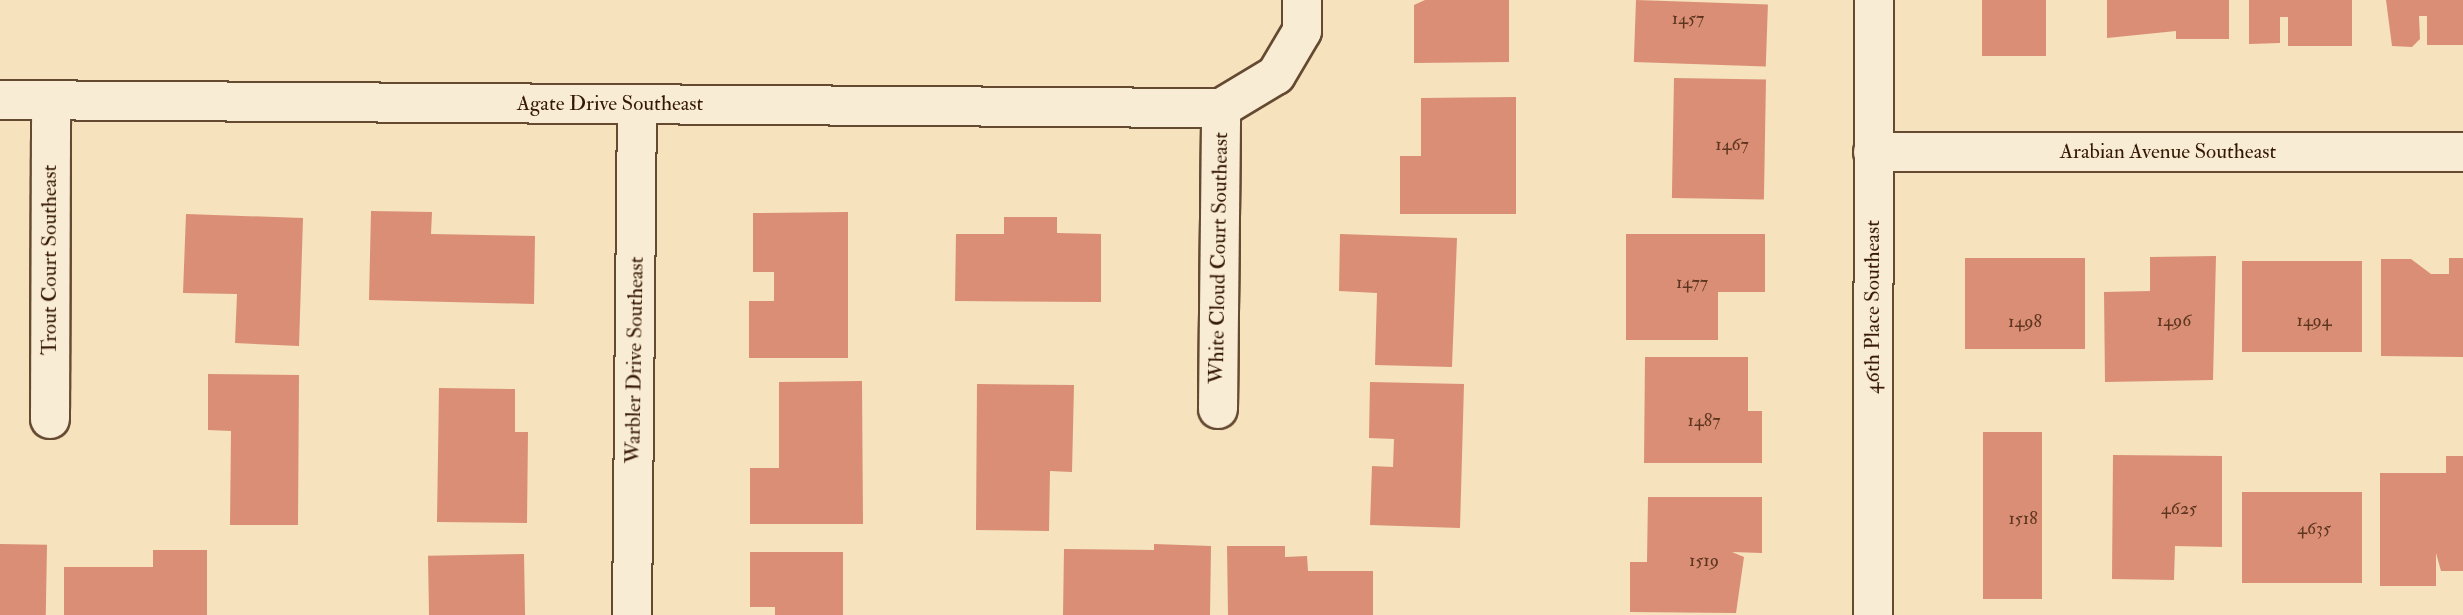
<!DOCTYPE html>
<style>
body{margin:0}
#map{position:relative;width:2463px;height:615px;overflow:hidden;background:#f6e2bd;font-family:"IM FELL Double Pica",serif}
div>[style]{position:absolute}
.building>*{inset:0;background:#da8e75;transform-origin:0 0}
.roads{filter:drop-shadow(2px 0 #654a32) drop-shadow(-2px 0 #654a32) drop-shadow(0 2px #654a32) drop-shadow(0 -2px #654a32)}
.street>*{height:38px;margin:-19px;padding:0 19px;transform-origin:19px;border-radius:19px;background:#f9ecd4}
span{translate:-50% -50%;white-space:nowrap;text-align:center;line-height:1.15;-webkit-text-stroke:6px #f9ecd4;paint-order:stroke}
.number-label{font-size:18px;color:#5e3620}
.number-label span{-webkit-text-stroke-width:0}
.street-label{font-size:21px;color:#351803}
</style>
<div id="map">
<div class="building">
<div style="clip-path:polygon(1425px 0,1509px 0,1509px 62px,1414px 63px,1414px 5px)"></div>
<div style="left:1636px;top:0;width:132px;height:62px;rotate:2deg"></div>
<div style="left:1982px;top:0;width:64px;height:56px"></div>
<div style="clip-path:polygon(2107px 0,2229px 0,2229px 39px,2176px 39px,2176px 31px,2107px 38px)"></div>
<div style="clip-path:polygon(2249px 0,2352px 0,2352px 46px,2288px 46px,2288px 17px,2280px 17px,2280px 43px,2249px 44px)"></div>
<div style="clip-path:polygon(2386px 0,2463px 0,2463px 45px,2427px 45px,2427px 16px,2419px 16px,2420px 39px,2412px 47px,2392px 46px)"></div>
<div style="left:1674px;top:78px;width:92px;height:120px;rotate:1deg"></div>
<div style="clip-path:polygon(1516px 97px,1516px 214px,1400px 214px,1400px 156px,1421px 156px,1421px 98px)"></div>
<div style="clip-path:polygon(371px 211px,432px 212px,431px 234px,535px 236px,534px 304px,369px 300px)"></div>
<div style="clip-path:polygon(848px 212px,848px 358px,749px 358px,749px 301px,774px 301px,774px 272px,753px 272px,753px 213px)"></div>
<div style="clip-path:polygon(186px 214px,303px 218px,299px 346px,235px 343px,237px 294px,183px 293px)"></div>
<div style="clip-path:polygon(1004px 217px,1057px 217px,1057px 233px,1101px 234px,1101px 302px,955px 301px,956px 234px,1004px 234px)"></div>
<div style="clip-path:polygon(1340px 234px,1457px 238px,1452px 367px,1375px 365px,1377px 293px,1339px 291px)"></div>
<div style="clip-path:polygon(1626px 234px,1765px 234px,1765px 292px,1718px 292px,1718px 340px,1626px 340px)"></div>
<div style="clip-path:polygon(2216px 256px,2213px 380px,2105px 382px,2104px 292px,2150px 291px,2150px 257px)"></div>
<div style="left:1965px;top:258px;width:120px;height:91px"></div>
<div style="clip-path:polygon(2449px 258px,2463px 258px,2463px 357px,2381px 356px,2381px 259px,2411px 259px,2431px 274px,2449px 274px)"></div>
<div style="left:2242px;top:261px;width:120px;height:91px"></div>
<div style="clip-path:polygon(1645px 357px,1748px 357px,1748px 411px,1762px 411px,1762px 463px,1644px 463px)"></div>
<div style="clip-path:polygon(208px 374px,299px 375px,298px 525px,230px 525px,231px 431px,208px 430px)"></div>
<div style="clip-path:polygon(862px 381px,863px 524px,750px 524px,750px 468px,779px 468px,779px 382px)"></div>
<div style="clip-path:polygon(1370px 382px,1464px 384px,1460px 528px,1370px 525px,1372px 466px,1393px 467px,1394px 439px,1369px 438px)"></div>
<div style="clip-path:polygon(977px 384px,1074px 385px,1072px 472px,1050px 471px,1049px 531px,976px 530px)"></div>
<div style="clip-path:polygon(439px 388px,515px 389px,515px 432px,528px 432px,527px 523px,437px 522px)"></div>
<div style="left:1983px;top:432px;width:59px;height:167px"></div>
<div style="clip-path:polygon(2113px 455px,2222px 456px,2222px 547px,2175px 546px,2174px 580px,2112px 579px)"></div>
<div style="clip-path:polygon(2446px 456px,2463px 456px,2463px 571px,2441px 571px,2436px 553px,2436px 586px,2380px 586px,2380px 473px,2446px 473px)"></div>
<div style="left:2242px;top:492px;width:120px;height:91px"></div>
<div style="clip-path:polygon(1648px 497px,1762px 497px,1762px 553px,1732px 552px,1744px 557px,1736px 613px,1630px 612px,1630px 562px,1647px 562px)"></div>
<div style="left:0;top:544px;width:47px;height:71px;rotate:1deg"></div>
<div style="clip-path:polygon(1154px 544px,1211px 546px,1210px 615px,1063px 615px,1064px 549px,1154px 550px)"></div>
<div style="clip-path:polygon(1227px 546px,1285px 546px,1285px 557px,1307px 556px,1308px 571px,1373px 571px,1373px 615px,1228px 615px)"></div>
<div style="clip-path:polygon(153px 550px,207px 550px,207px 615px,64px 615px,64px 567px,153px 567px)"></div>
<div style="clip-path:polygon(750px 552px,843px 552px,843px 615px,775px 615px,775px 607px,750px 607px)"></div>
<div style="left:524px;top:554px;width:61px;height:96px;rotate:89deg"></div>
</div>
<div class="roads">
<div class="street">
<div style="left:0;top:100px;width:1221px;rotate:0.38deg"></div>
<div style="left:1221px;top:108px;width:64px;rotate:-31deg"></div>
<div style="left:1276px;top:75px;width:51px;rotate:-59.4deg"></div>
<div style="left:1302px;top:31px;width:31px;rotate:-90deg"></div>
<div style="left:1873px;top:152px;width:590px"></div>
<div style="left:1218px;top:409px;width:301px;rotate:-89.4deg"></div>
<div style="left:50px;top:419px;width:318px;rotate:-89.8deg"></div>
<div style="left:632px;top:615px;width:511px;rotate:-89.44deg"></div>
<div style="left:1873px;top:615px;width:615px;rotate:-89.91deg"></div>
</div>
</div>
<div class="number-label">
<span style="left:1688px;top:19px">1457</span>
<span style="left:1732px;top:145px">1467</span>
<span style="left:1692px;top:283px">1477</span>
<span style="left:2174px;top:321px">1496</span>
<span style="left:2314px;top:321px">1494</span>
<span style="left:2025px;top:322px">1498</span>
<span style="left:1704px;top:421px">1487</span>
<span style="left:2179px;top:509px">4625</span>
<span style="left:2023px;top:519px">1518</span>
<span style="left:2314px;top:529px">4635</span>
<span style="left:1704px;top:561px">1519</span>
</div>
<div class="street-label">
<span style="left:610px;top:104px">Agate Drive Southeast</span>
<span style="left:2168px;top:152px">Arabian Avenue Southeast</span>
<span style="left:1219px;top:258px;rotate:-89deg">White Cloud Court Southeast</span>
<span style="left:50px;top:260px;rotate:-90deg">Trout Court Southeast</span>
<span style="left:1873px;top:307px;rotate:-90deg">46th Place Southeast</span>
<span style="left:635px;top:360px;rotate:-89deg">Warbler Drive Southeast</span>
</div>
</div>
